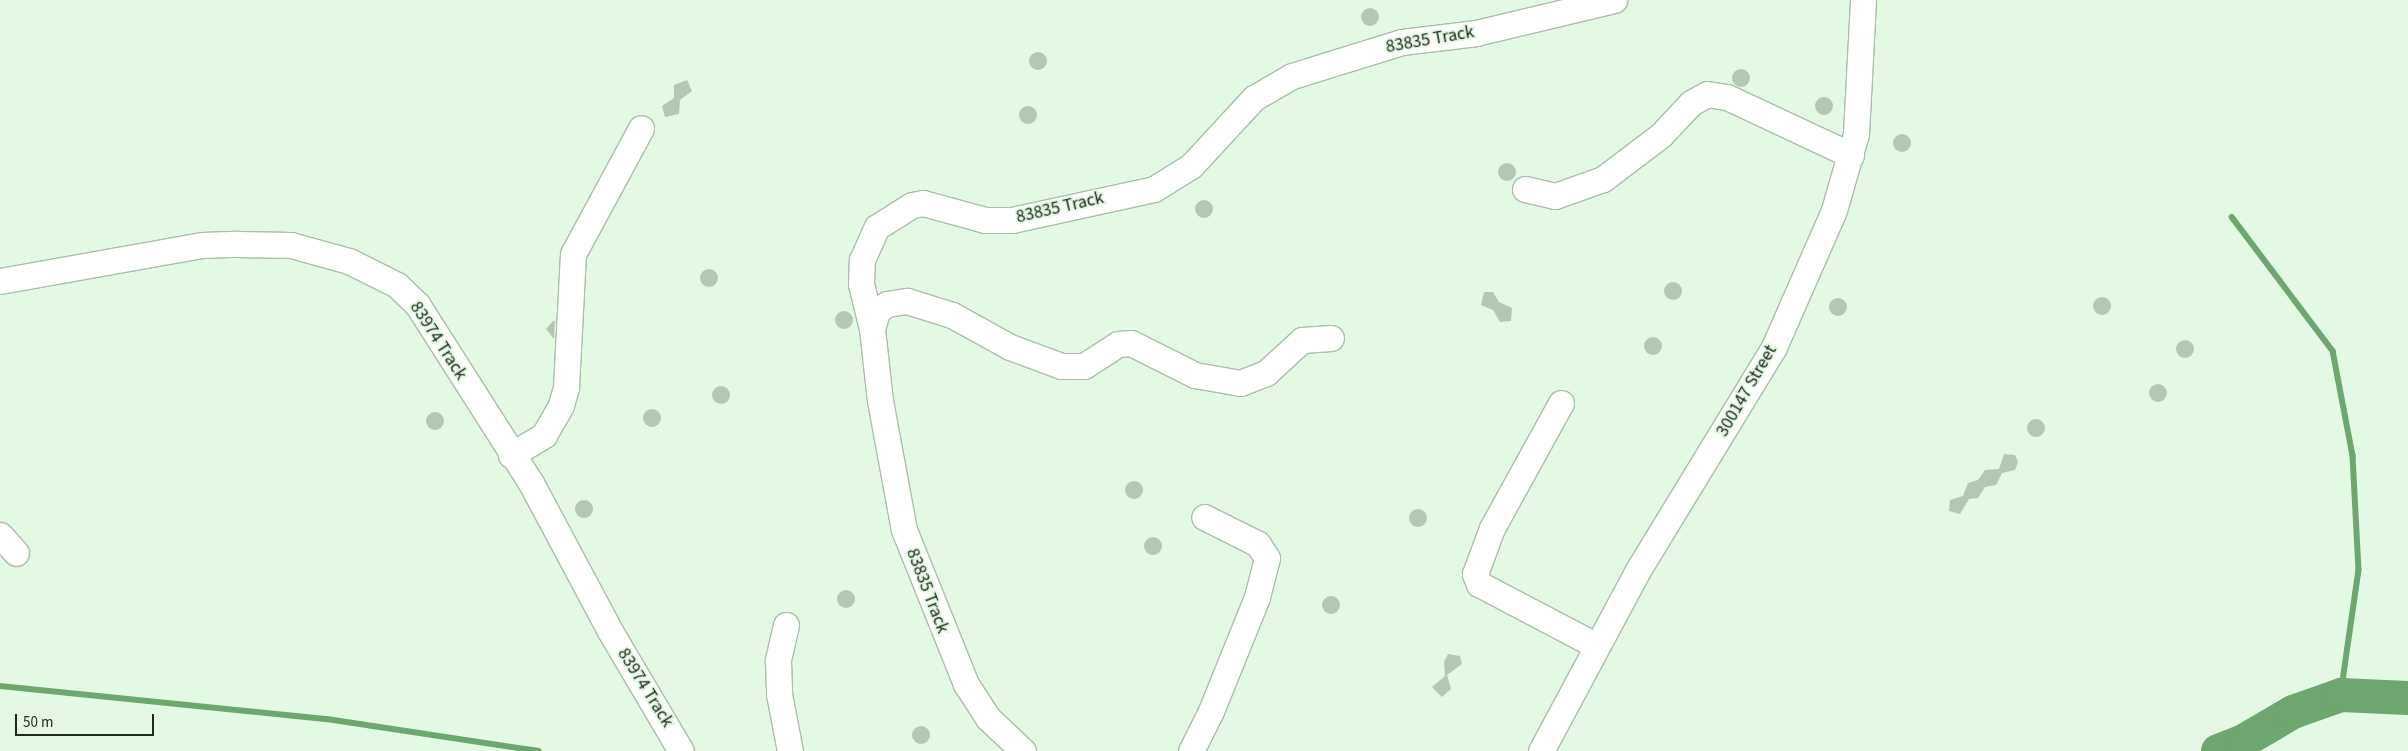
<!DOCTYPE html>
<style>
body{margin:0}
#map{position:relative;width:2408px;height:751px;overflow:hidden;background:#e4f9e4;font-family:"Source Sans 3",sans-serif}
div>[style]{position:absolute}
.stream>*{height:5.5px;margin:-2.75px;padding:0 2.75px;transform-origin:2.75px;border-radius:2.75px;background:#6da66f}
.river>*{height:34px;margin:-17px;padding:0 17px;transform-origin:17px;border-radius:17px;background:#6da66f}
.building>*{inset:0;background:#b3c7b3}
.round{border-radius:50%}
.roads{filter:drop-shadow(1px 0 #aabeaa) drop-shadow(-1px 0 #aabeaa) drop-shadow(0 1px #aabeaa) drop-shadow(0 -1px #aabeaa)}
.minor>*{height:25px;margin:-12.5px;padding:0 12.5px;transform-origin:12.5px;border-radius:12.5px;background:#fff}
span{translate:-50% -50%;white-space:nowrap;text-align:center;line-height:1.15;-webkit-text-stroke:4px #e4f9e4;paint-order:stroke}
.street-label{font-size:18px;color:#212821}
.scale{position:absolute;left:15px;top:714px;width:139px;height:22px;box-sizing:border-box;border:2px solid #212821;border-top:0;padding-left:6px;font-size:15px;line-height:18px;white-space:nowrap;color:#212821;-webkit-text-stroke:4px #e4f9e4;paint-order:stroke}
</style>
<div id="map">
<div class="stream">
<div style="left:2232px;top:217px;width:168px;rotate:53deg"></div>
<div style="left:2333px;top:351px;width:107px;rotate:79.2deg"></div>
<div style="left:2353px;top:456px;width:114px;rotate:87deg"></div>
<div style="left:2359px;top:570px;width:126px;rotate:98.2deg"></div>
<div style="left:0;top:686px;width:329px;rotate:5.8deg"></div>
<div style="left:327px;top:719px;width:214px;rotate:8.6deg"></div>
</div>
<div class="river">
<div style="left:2218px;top:751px;width:26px;rotate:-21deg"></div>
<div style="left:2242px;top:742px;width:59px;rotate:-30.5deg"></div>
<div style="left:2293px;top:712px;width:51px;rotate:-19.5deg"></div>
<div style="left:2341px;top:695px;width:67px;rotate:2.6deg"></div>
</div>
<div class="building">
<div class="round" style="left:1361px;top:8px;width:18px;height:18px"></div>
<div class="round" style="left:1029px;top:52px;width:18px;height:18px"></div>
<div class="round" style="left:1732px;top:69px;width:18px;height:18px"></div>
<div style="clip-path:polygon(687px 80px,692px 91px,680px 100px,679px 114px,665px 117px,662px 106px,674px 98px,674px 85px)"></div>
<div class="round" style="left:1815px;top:97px;width:18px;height:18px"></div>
<div class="round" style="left:1019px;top:106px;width:18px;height:18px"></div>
<div class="round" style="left:1893px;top:134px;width:18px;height:18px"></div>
<div class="round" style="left:1498px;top:163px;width:18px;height:18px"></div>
<div class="round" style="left:1195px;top:200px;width:18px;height:18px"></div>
<div class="round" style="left:700px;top:269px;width:18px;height:18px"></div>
<div class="round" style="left:1664px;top:282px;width:18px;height:18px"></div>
<div style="clip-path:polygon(1484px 292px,1493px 292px,1499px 302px,1512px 308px,1511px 321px,1500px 322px,1493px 310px,1481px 305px)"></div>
<div class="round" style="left:2093px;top:297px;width:18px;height:18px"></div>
<div class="round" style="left:1829px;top:298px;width:18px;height:18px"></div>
<div class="round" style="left:835px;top:311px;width:18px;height:18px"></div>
<div style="clip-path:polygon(553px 321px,555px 321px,554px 339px,546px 329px)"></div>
<div class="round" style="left:1644px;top:337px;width:18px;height:18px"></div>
<div class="round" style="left:2176px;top:340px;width:18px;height:18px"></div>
<div class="round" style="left:2149px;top:384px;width:18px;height:18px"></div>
<div class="round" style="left:712px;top:386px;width:18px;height:18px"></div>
<div class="round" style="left:643px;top:409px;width:18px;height:18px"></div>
<div class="round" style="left:426px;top:412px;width:18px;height:18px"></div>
<div class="round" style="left:2027px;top:419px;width:18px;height:18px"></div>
<div style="clip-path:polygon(2004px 454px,2015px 455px,2018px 462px,2015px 470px,2002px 473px,1996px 485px,1985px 487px,1978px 498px,1969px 499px,1960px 514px,1949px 511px,1950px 500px,1963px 496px,1968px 483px,1978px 480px,1985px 470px,1999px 469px)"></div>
<div class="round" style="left:1125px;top:481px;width:18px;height:18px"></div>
<div class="round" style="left:575px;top:500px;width:18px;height:18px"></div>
<div class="round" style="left:1409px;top:509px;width:18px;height:18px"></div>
<div class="round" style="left:1144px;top:537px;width:18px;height:18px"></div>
<div class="round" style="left:837px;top:590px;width:18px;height:18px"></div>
<div class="round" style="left:1322px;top:596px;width:18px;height:18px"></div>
<div style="clip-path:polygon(1448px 654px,1460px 656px,1462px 664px,1447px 675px,1451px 689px,1442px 697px,1432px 687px,1445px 676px,1444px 662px)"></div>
<div class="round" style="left:912px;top:726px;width:18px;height:18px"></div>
</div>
<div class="roads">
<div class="minor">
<div style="left:1525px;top:189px;width:31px;rotate:13deg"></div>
<div style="left:1555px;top:196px;width:51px;rotate:-19.5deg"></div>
<div style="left:1603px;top:179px;width:73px;rotate:-37.2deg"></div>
<div style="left:1661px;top:135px;width:44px;rotate:-46.8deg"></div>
<div style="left:1691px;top:103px;width:18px;rotate:-29deg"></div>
<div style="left:1707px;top:94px;width:20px;rotate:9deg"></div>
<div style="left:1727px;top:97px;width:137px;rotate:25.1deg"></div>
<div style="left:0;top:281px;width:205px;rotate:-10.1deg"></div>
<div style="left:202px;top:245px;width:35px;rotate:-2deg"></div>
<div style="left:237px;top:244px;width:54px;rotate:1.1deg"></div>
<div style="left:291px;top:245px;width:60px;rotate:15.4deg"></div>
<div style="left:349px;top:261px;width:54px;rotate:26.6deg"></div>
<div style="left:397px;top:285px;width:28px;rotate:44deg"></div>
<div style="left:417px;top:304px;width:212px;rotate:57.5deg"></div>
<div style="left:531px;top:483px;width:168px;rotate:61.9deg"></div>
<div style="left:610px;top:631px;width:139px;rotate:59.4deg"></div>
<div style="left:872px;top:329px;width:19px;rotate:-74deg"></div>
<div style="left:877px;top:311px;width:12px;rotate:-35deg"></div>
<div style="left:887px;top:304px;width:20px;rotate:-9deg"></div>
<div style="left:907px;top:301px;width:47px;rotate:17.3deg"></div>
<div style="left:952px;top:315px;width:66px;rotate:28.9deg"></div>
<div style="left:1010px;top:347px;width:54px;rotate:20.4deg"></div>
<div style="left:1061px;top:366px;width:23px"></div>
<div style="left:1084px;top:366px;width:40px;rotate:-32.9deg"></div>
<div style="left:1118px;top:344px;width:13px;rotate:-4deg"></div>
<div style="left:1131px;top:343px;width:72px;rotate:26.6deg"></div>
<div style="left:1195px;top:375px;width:46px;rotate:10.1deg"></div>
<div style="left:1240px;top:383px;width:28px;rotate:-21deg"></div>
<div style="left:1266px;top:373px;width:49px;rotate:-42.5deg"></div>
<div style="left:1302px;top:340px;width:29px;rotate:-4deg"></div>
<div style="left:1561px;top:403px;width:143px;rotate:118.9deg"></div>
<div style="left:1492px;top:528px;width:49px;rotate:110.3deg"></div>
<div style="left:1475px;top:574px;width:11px;rotate:68deg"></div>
<div style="left:1479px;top:584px;width:133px;rotate:27.7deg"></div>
<div style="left:511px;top:455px;width:39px;rotate:-31deg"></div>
<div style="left:544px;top:435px;width:34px;rotate:-60deg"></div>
<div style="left:561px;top:405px;width:19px;rotate:-74deg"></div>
<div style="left:566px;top:387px;width:133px;rotate:-87deg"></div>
<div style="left:573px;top:254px;width:143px;rotate:-61.6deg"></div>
<div style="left:0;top:535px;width:24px;rotate:48deg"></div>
<div style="left:786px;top:625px;width:37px;rotate:103deg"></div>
<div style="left:778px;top:661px;width:33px;rotate:88deg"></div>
<div style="left:779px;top:694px;width:58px;rotate:79.1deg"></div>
<div style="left:1023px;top:751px;width:48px;rotate:-136.7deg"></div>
<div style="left:988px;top:718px;width:40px;rotate:-122.9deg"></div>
<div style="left:966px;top:684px;width:166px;rotate:-111.9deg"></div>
<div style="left:904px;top:530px;width:131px;rotate:-100.5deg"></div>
<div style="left:880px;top:401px;width:72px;rotate:-96.3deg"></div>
<div style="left:872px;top:329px;width:46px;rotate:-103.7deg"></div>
<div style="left:861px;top:284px;width:24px;rotate:-88deg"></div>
<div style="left:862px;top:260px;width:36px;rotate:-66deg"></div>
<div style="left:877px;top:227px;width:41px;rotate:-32.2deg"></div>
<div style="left:912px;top:205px;width:11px;rotate:-10deg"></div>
<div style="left:923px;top:203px;width:64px;rotate:15.3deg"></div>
<div style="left:985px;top:220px;width:27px"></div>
<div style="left:1012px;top:220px;width:145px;rotate:-12.3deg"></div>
<div style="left:1154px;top:189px;width:44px;rotate:-31.9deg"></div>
<div style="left:1191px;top:166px;width:93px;rotate:-47.2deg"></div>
<div style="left:1254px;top:98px;width:44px;rotate:-30.1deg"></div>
<div style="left:1292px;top:76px;width:115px;rotate:-17.2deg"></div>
<div style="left:1402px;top:42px;width:75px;rotate:-6.9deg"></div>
<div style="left:1476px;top:33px;width:142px;rotate:-13.4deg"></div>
<div style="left:1191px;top:751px;width:45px;rotate:-63.4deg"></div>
<div style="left:1211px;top:711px;width:123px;rotate:-68deg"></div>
<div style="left:1257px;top:597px;width:40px;rotate:-75.6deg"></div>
<div style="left:1267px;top:558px;width:17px;rotate:-123deg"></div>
<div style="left:1258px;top:544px;width:60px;rotate:-153.4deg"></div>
<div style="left:1541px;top:751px;width:205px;rotate:-61.8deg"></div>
<div style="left:1638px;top:570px;width:261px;rotate:-58.6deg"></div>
<div style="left:1774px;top:347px;width:150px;rotate:-66.3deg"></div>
<div style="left:1834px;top:210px;width:79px;rotate:-73.9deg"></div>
<div style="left:1856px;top:134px;width:134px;rotate:-87deg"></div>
</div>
</div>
<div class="street-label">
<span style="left:1430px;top:40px;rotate:-10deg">83835 Track</span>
<span style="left:1060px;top:208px;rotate:-13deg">83835 Track</span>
<span style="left:438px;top:341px;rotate:57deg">83974 Track</span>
<span style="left:1747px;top:391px;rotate:-60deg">300147 Street</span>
<span style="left:927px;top:591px;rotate:69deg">83835 Track</span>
<span style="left:645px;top:688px;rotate:58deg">83974 Track</span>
</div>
<div class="scale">50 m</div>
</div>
